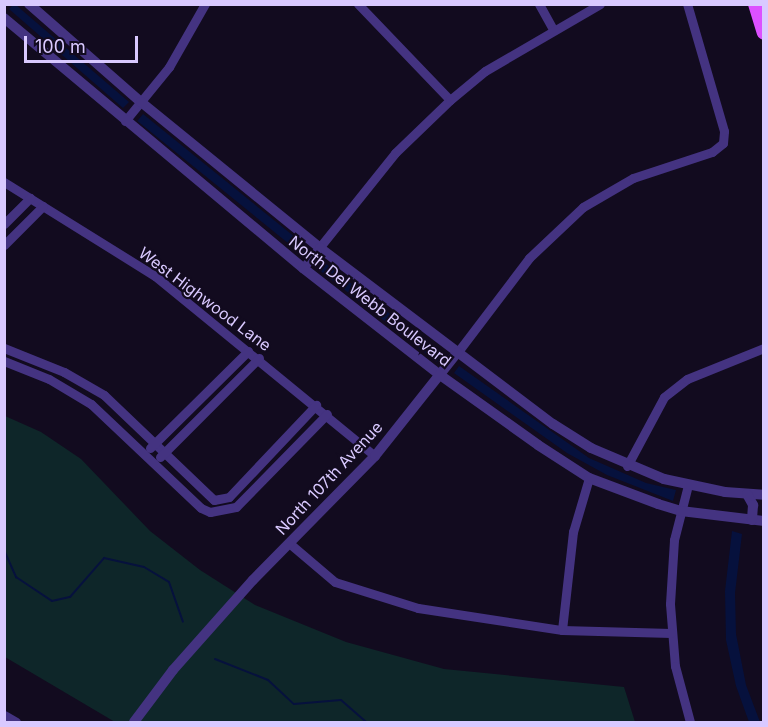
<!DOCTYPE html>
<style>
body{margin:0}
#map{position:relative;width:768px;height:727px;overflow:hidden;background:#120b1f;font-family:Inter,sans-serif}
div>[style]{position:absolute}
.green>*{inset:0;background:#0e2629}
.water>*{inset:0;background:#06113d;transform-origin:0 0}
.stream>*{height:2px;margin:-1px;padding:0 1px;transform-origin:1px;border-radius:1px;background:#06113d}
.minor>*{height:9px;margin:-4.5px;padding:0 4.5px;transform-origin:4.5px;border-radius:4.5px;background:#443381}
.tertiary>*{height:10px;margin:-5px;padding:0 5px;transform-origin:5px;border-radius:5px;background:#443381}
.primary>*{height:14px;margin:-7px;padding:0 7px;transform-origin:7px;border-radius:7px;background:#dc50ff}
span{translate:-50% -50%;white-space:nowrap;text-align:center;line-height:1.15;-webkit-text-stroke:4.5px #120b1f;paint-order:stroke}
.street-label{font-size:16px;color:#d9c9ff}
.frame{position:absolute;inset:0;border:6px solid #d9c9ff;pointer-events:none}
.scale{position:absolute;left:24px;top:36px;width:114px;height:27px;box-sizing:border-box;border:3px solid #d9c9ff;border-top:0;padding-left:8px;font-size:18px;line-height:21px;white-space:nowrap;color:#d9c9ff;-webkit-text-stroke:4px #120b1f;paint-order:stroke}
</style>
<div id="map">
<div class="green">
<div style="clip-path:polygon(5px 416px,41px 432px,81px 459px,150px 531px,200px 570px,255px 605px,346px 642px,444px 669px,624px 687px,635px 722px,115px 722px,5px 657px)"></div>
</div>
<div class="water">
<div style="clip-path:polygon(13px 5px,16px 5px,129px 102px,123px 108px,9px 9px)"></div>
<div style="left:143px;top:114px;width:212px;height:9px;rotate:39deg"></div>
<div style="left:321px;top:260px;width:154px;height:9px;rotate:38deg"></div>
<div style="clip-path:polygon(459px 366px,589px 458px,646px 483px,676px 490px,673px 501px,607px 475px,567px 453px,454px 373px)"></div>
<div style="clip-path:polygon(732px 531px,742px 534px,735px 593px,736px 634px,746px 685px,760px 722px,749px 722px,736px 686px,726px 640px,725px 591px)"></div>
</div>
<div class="stream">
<div style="left:4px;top:550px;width:30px;rotate:66deg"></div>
<div style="left:16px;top:577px;width:43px;rotate:33.7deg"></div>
<div style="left:52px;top:601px;width:18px;rotate:-13deg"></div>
<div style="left:70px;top:597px;width:52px;rotate:-48.9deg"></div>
<div style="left:104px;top:558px;width:41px;rotate:12.7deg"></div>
<div style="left:144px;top:567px;width:29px;rotate:31deg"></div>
<div style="left:169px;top:582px;width:42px;rotate:70.7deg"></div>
<div style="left:215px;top:659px;width:57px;rotate:21.6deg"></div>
<div style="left:268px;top:680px;width:35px;rotate:43deg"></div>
<div style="left:294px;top:704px;width:47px;rotate:-4.9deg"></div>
<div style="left:341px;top:700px;width:33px;rotate:41deg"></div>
</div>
<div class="minor">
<div style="left:358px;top:4px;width:133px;rotate:46.2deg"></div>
<div style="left:539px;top:4px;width:29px;rotate:61deg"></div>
<div style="left:125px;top:121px;width:70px;rotate:-50.8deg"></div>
<div style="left:169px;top:67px;width:73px;rotate:-60.3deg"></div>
<div style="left:4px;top:182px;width:178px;rotate:31.9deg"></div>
<div style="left:155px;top:276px;width:284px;rotate:39.3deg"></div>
<div style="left:4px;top:224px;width:37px;rotate:-45deg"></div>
<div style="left:4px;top:245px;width:55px;rotate:-45deg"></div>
<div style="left:303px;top:268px;width:147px;rotate:-51.3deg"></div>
<div style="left:395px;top:153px;width:76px;rotate:-43.9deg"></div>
<div style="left:450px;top:100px;width:45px;rotate:-39.6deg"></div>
<div style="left:485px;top:71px;width:133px;rotate:-30.2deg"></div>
<div style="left:4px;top:348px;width:65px;rotate:21.8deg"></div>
<div style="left:64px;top:372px;width:46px;rotate:29.9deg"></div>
<div style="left:104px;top:395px;width:152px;rotate:43.7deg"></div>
<div style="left:214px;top:500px;width:15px;rotate:-11deg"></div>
<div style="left:229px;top:497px;width:127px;rotate:-46.6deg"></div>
<div style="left:457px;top:353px;width:119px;rotate:-52.8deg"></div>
<div style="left:529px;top:258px;width:74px;rotate:-43.4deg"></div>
<div style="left:583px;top:207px;width:58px;rotate:-30.1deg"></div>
<div style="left:633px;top:178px;width:83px;rotate:-18.2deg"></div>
<div style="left:712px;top:152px;width:14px;rotate:-39deg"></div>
<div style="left:723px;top:143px;width:12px;rotate:-85deg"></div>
<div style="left:724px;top:131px;width:132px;rotate:-106.2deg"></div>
<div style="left:4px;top:361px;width:48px;rotate:21.8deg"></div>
<div style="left:49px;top:379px;width:49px;rotate:30.8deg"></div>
<div style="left:91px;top:404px;width:151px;rotate:43.4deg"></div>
<div style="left:201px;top:508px;width:10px;rotate:24deg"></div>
<div style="left:210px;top:512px;width:26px;rotate:-11deg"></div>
<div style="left:236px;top:507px;width:130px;rotate:-45.6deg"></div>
<div style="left:150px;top:448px;width:138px;rotate:-44.7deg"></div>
<div style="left:160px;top:457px;width:140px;rotate:-45deg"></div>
<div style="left:627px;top:466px;width:78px;rotate:-61.8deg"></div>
<div style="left:664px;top:397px;width:29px;rotate:-38deg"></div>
<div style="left:687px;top:379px;width:83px;rotate:-21.9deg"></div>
<div style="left:688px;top:485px;width:57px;rotate:104.3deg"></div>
<div style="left:674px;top:540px;width:64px;rotate:93.6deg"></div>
<div style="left:670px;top:604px;width:62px;rotate:85.4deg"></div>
<div style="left:675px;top:666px;width:58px;rotate:75deg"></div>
<div style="left:289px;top:543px;width:60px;rotate:40.3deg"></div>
<div style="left:335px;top:582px;width:87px;rotate:17.4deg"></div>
<div style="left:418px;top:608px;width:146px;rotate:8.7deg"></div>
<div style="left:562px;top:630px;width:109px;rotate:1.6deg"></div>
<div style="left:562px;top:630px;width:99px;rotate:-83.6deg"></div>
<div style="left:573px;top:532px;width:56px;rotate:-73.5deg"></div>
<div style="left:4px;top:715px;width:14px;rotate:30deg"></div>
</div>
<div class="tertiary">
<div style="left:29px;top:4px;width:149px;rotate:41.2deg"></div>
<div style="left:141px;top:102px;width:231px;rotate:39.2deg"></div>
<div style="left:320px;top:248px;width:292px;rotate:37.1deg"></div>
<div style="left:553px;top:424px;width:45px;rotate:32.3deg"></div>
<div style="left:591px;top:448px;width:79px;rotate:23deg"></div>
<div style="left:664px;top:479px;width:62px;rotate:12deg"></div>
<div style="left:725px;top:492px;width:39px;rotate:4deg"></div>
<div style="left:4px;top:18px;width:390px;rotate:39.9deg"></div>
<div style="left:303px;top:268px;width:174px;rotate:38deg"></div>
<div style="left:440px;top:375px;width:120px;rotate:35.5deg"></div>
<div style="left:538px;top:445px;width:61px;rotate:32.9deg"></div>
<div style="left:589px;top:478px;width:74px;rotate:20.6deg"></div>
<div style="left:658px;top:504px;width:24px;rotate:17deg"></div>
<div style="left:681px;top:511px;width:84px;rotate:6.9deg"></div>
<div style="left:747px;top:494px;width:13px;rotate:61deg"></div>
<div style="left:753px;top:505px;width:15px;rotate:94deg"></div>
<div style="left:134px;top:722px;width:65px;rotate:-53.1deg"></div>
<div style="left:173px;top:670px;width:120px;rotate:-48.4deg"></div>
<div style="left:253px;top:580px;width:174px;rotate:-45.5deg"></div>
<div style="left:375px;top:456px;width:132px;rotate:-51.5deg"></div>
</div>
<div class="primary">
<div style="left:755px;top:4px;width:30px;rotate:73deg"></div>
</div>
<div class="street-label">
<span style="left:205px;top:299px;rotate:37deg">West Highwood Lane</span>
<span style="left:370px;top:301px;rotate:38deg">North Del Webb Boulevard</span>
<span style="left:329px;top:478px;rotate:-47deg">North 107th Avenue</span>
</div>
<div class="frame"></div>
<div class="scale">100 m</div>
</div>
